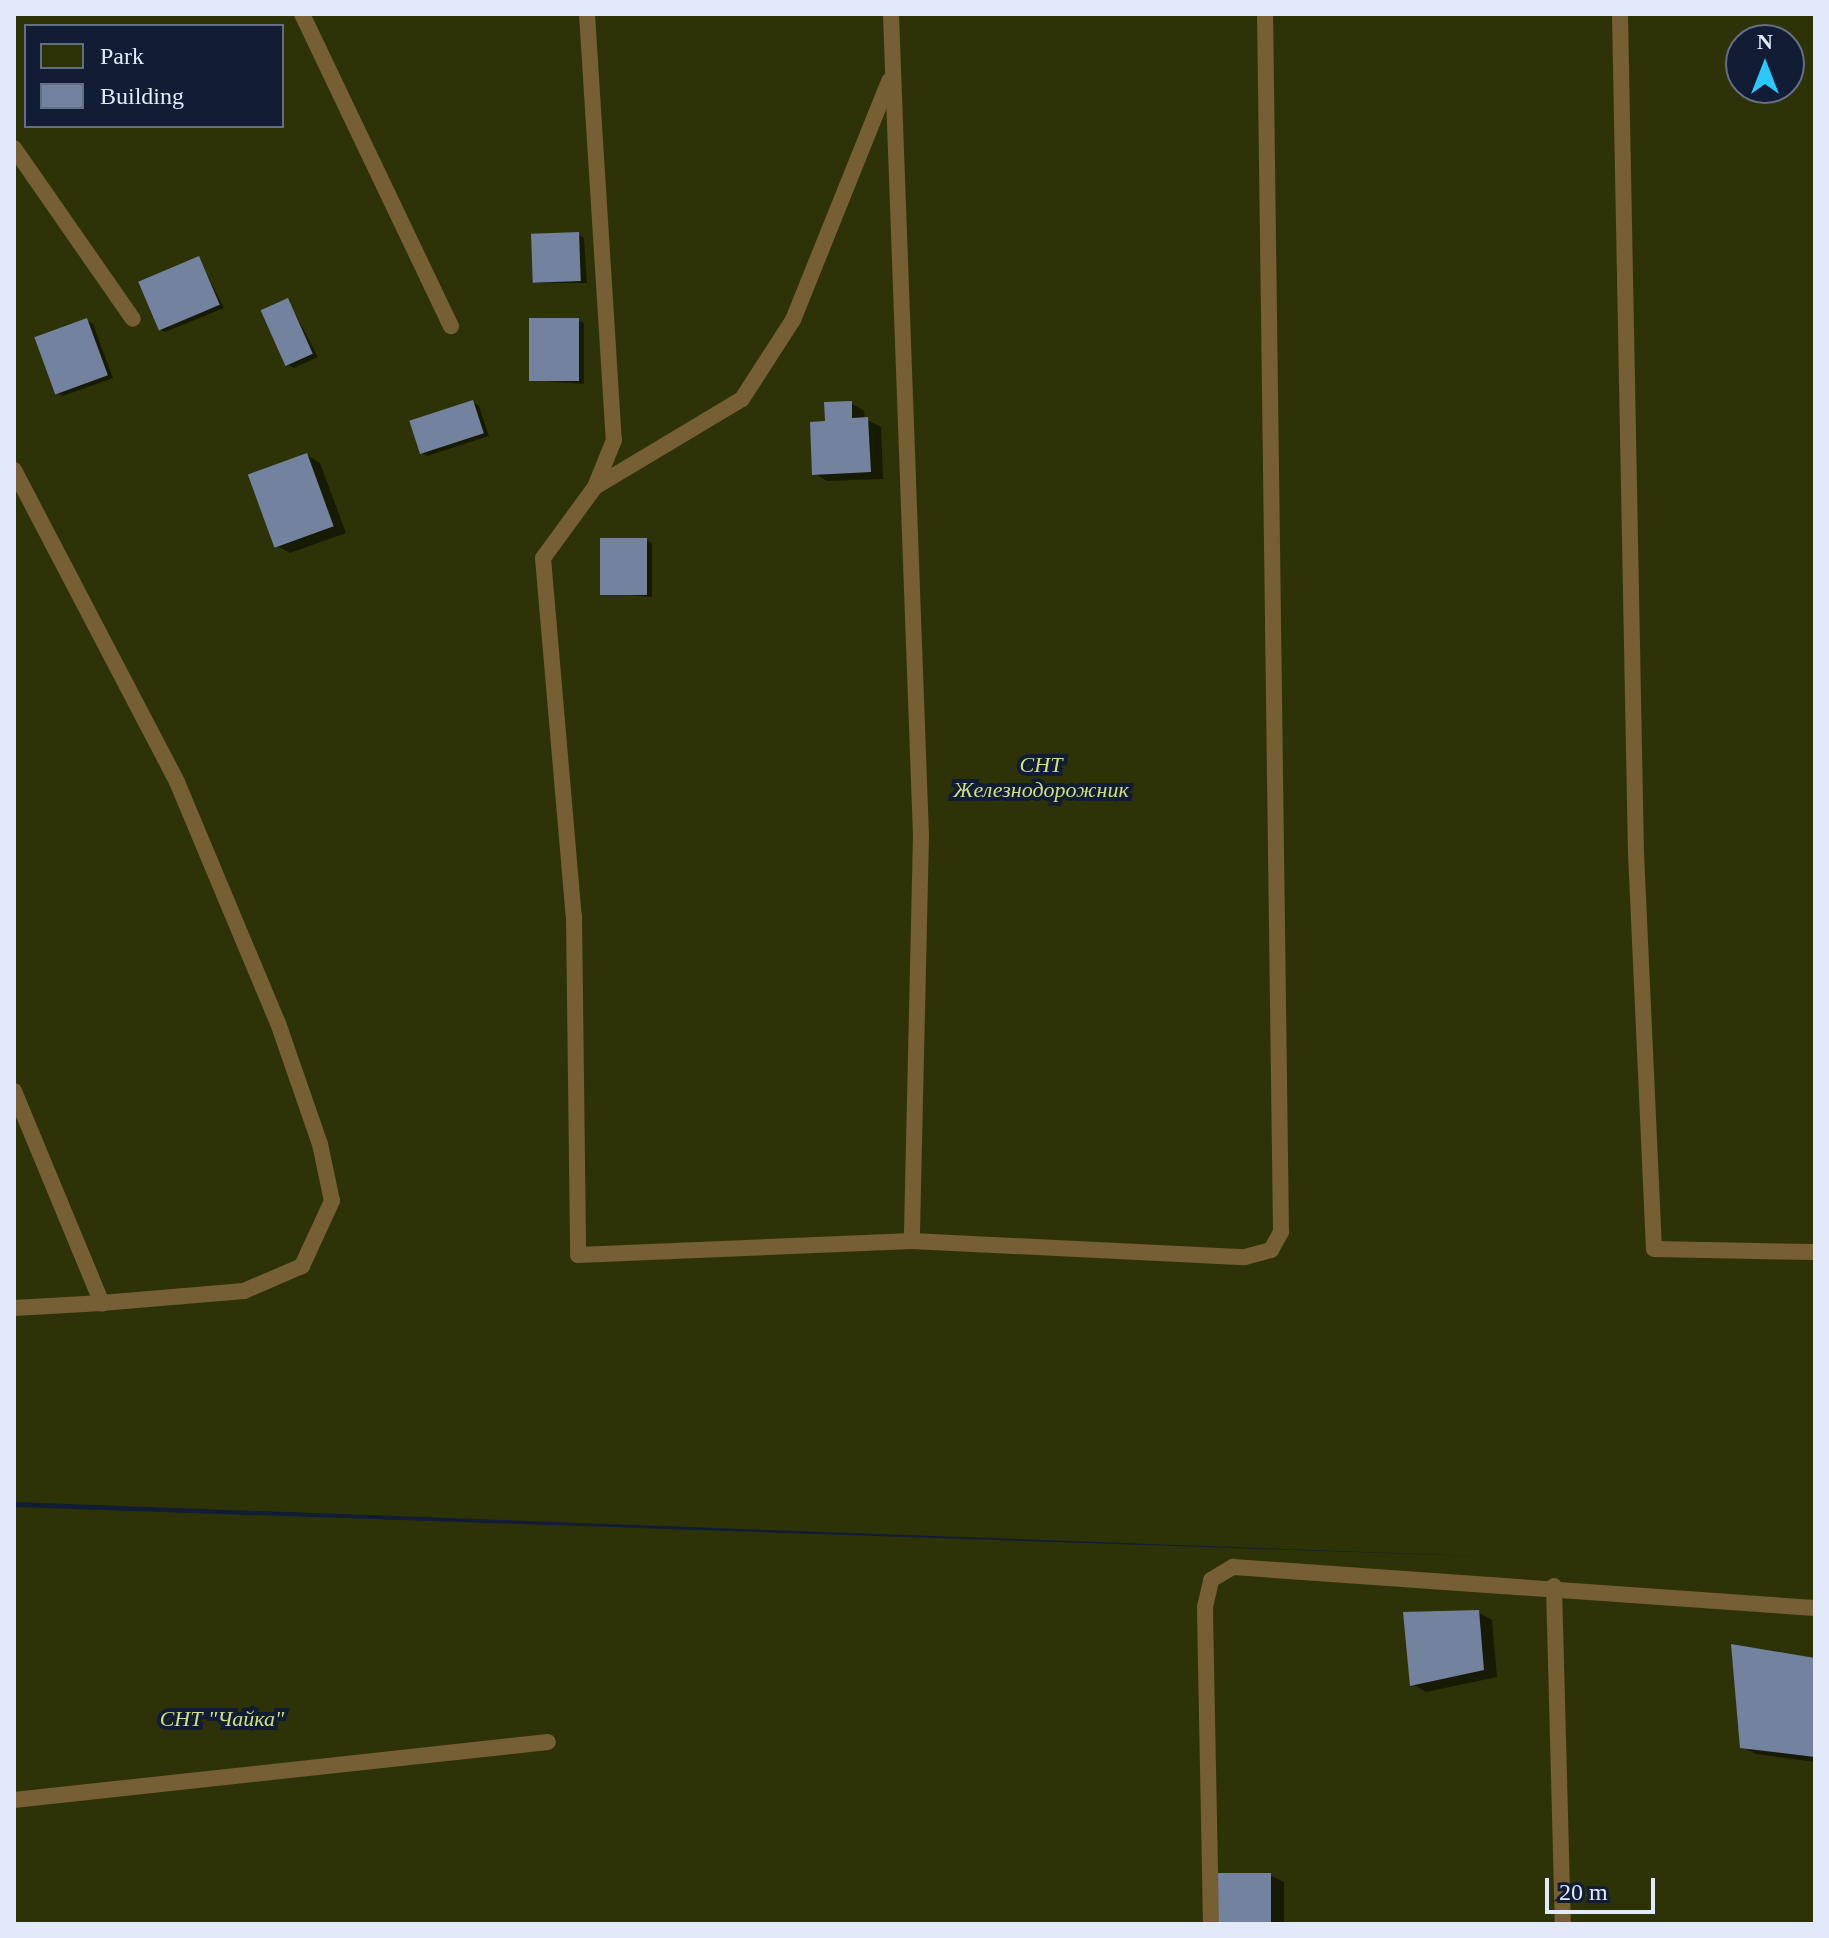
<!DOCTYPE html>
<meta charset="utf-8">
<style>
body{margin:0}
#map{position:relative;width:1829px;height:1938px;overflow:hidden;background:#121d35;font-family:Georgia,serif}
div>[style]{position:absolute}
.green>*{inset:0;background:#2e3307}
.shadow>*{inset:0;background:#0007}
.building>*{inset:0;background:#73829f;transform-origin:0 0}
.service>*{height:16px;margin:-8px;padding:0 8px;transform-origin:8px;border-radius:8px;background:#765f34}
span{translate:-50% -50%;white-space:nowrap;text-align:center;line-height:1.15;-webkit-text-stroke:8px #121d35;paint-order:stroke}
.park-label{font-size:22px;color:#d1df82;font-style:italic}
.frame{position:absolute;inset:0;border:16px solid #e1e9fa;pointer-events:none}
.legend{position:absolute;left:24px;top:24px;width:260px;height:104px;box-sizing:border-box;background:#121d35;border:2px solid #656f84;margin:0;padding:10px 14px;list-style:none;font-size:24px;color:#e1e9fa}
.legend li{display:flex;align-items:center;gap:16px;height:40px}
.legend b{width:40px;border:2px solid #656f84}
.north{position:absolute;left:1725px;top:24px;width:80px;height:80px;box-sizing:border-box;background:#121d35;border:2px solid #656f84;border-radius:50%;rotate:0deg;font-size:22px;font-weight:700;line-height:32px;text-align:center;color:#e1e9fa}
.north::after{content:'';display:block;margin:auto;width:28px;height:36px;background:#29c8ff;clip-path:polygon(50% 0,100% 100%,50% 72%,0 100%)}
.scale{position:absolute;left:1545px;top:1878px;width:110px;height:36px;box-sizing:border-box;border:4px solid #e1e9fa;border-top:0;padding-left:10px;font-size:24px;line-height:28px;white-space:nowrap;color:#e1e9fa;-webkit-text-stroke:6px #121d35;paint-order:stroke}
</style>
<div id="map">
<div class="green">
<div style="clip-path:polygon(evenodd,14px 14px,1815px 14px,1815px 1924px,14px 1924px,14px 1507px,1530px 1558px,14px 1502px,14px 14px,26px 26px,282px 26px,282px 126px,26px 126px,26px 26px,14px 14px,1741px 40px,1789px 40px,1789px 88px,1741px 88px,1741px 40px)"></div>
</div>
<div class="shadow">
<div style="clip-path:polygon(578px 234px,584px 238px,587px 283px,536px 283px)"></div>
<div style="clip-path:polygon(199px 259px,224px 308px,165px 332px,159px 329px)"></div>
<div style="clip-path:polygon(288px 300px,318px 357px,294px 368px,288px 365px)"></div>
<div style="clip-path:polygon(87px 320px,93px 324px,113px 378px,63px 396px,57px 393px)"></div>
<div style="clip-path:polygon(578px 320px,584px 323px,584px 384px,531px 380px)"></div>
<div style="clip-path:polygon(473px 402px,479px 406px,489px 436px,427px 456px,421px 452px)"></div>
<div style="clip-path:polygon(851px 403px,864px 411px,865px 419px,881px 427px,883px 479px,827px 481px,814px 473px)"></div>
<div style="clip-path:polygon(307px 455px,320px 463px,346px 533px,290px 553px,277px 546px)"></div>
<div style="clip-path:polygon(646px 540px,652px 543px,652px 597px,602px 593px)"></div>
<div style="clip-path:polygon(1478px 1612px,1492px 1620px,1497px 1677px,1426px 1692px,1412px 1684px)"></div>
<div style="clip-path:polygon(1815px 1660px,1815px 1762px,1756px 1754px,1742px 1747px)"></div>
<div style="clip-path:polygon(1270px 1875px,1284px 1882px,1284px 1924px,1219px 1924px)"></div>
</div>
<div class="building">
<div style="left:579px;top:232px;width:49px;height:48px;rotate:88deg"></div>
<div style="left:199px;top:256px;width:53px;height:66px;rotate:67deg"></div>
<div style="left:288px;top:298px;width:61px;height:30px;rotate:66deg"></div>
<div style="left:87px;top:318px;width:61px;height:56px;rotate:70deg"></div>
<div style="left:529px;top:318px;width:50px;height:63px"></div>
<div style="left:473px;top:400px;width:35px;height:67px;rotate:72deg"></div>
<div style="clip-path:polygon(852px 401px,852px 418px,868px 417px,871px 472px,812px 475px,810px 422px,825px 421px,824px 402px)"></div>
<div style="left:307px;top:453px;width:78px;height:63px;rotate:70deg"></div>
<div style="left:600px;top:538px;width:47px;height:57px"></div>
<div style="clip-path:polygon(1479px 1610px,1484px 1670px,1410px 1686px,1403px 1612px)"></div>
<div style="clip-path:polygon(1731px 1644px,1815px 1658px,1815px 1757px,1740px 1748px)"></div>
<div style="left:1217px;top:1873px;width:54px;height:51px"></div>
</div>
<div class="service">
<div style="left:302px;top:14px;width:346px;rotate:64.5deg"></div>
<div style="left:587px;top:14px;width:427px;rotate:86.4deg"></div>
<div style="left:614px;top:440px;width:51px;rotate:112deg"></div>
<div style="left:595px;top:487px;width:88px;rotate:126.2deg"></div>
<div style="left:543px;top:558px;width:359px;rotate:85.1deg"></div>
<div style="left:574px;top:916px;width:339px;rotate:89.3deg"></div>
<div style="left:578px;top:1255px;width:334px;rotate:-2.4deg"></div>
<div style="left:891px;top:14px;width:822px;rotate:87.91deg"></div>
<div style="left:921px;top:835px;width:406px;rotate:91.3deg"></div>
<div style="left:912px;top:1241px;width:333px;rotate:2.8deg"></div>
<div style="left:1245px;top:1257px;width:27px;rotate:-15deg"></div>
<div style="left:1271px;top:1250px;width:21px;rotate:-61deg"></div>
<div style="left:1281px;top:1232px;width:1218px;rotate:-90.75deg"></div>
<div style="left:1620px;top:14px;width:839px;rotate:88.91deg"></div>
<div style="left:1636px;top:853px;width:396px;rotate:87.4deg"></div>
<div style="left:1654px;top:1249px;width:161px;rotate:1.1deg"></div>
<div style="left:14px;top:148px;width:208px;rotate:55.2deg"></div>
<div style="left:14px;top:470px;width:352px;rotate:62.4deg"></div>
<div style="left:177px;top:782px;width:261px;rotate:67.3deg"></div>
<div style="left:278px;top:1023px;width:128px;rotate:70.9deg"></div>
<div style="left:320px;top:1144px;width:58px;rotate:78.1deg"></div>
<div style="left:332px;top:1201px;width:72px;rotate:114.8deg"></div>
<div style="left:302px;top:1266px;width:63px;rotate:156.7deg"></div>
<div style="left:244px;top:1291px;width:143px;rotate:175.2deg"></div>
<div style="left:595px;top:487px;width:171px;rotate:-30.9deg"></div>
<div style="left:742px;top:399px;width:94px;rotate:-57.2deg"></div>
<div style="left:793px;top:320px;width:258px;rotate:-68.1deg"></div>
<div style="left:14px;top:1091px;width:230px;rotate:67.5deg"></div>
<div style="left:102px;top:1303px;width:88px;rotate:176.7deg"></div>
<div style="left:1554px;top:1586px;width:338px;rotate:88.5deg"></div>
<div style="left:14px;top:1800px;width:537px;rotate:-6.2deg"></div>
<div style="left:1211px;top:1924px;width:317px;rotate:-91.1deg"></div>
<div style="left:1205px;top:1607px;width:28px;rotate:-77deg"></div>
<div style="left:1211px;top:1580px;width:26px;rotate:-31deg"></div>
<div style="left:1233px;top:1567px;width:583px;rotate:4.03deg"></div>
</div>
<div class="park-label">
<span style="left:1041px;top:777px">СНТ<br>Железнодорожник</span>
<span style="left:222px;top:1719px">СНТ "Чайка"</span>
</div>
<div class="frame"></div>
<ul class="legend">
<li><b style="height:22px;background:#2e3307"></b>Park</li>
<li><b style="height:22px;background:#73829f"></b>Building</li>
</ul>
<div class="north">N</div>
<div class="scale">20 m</div>
</div>
